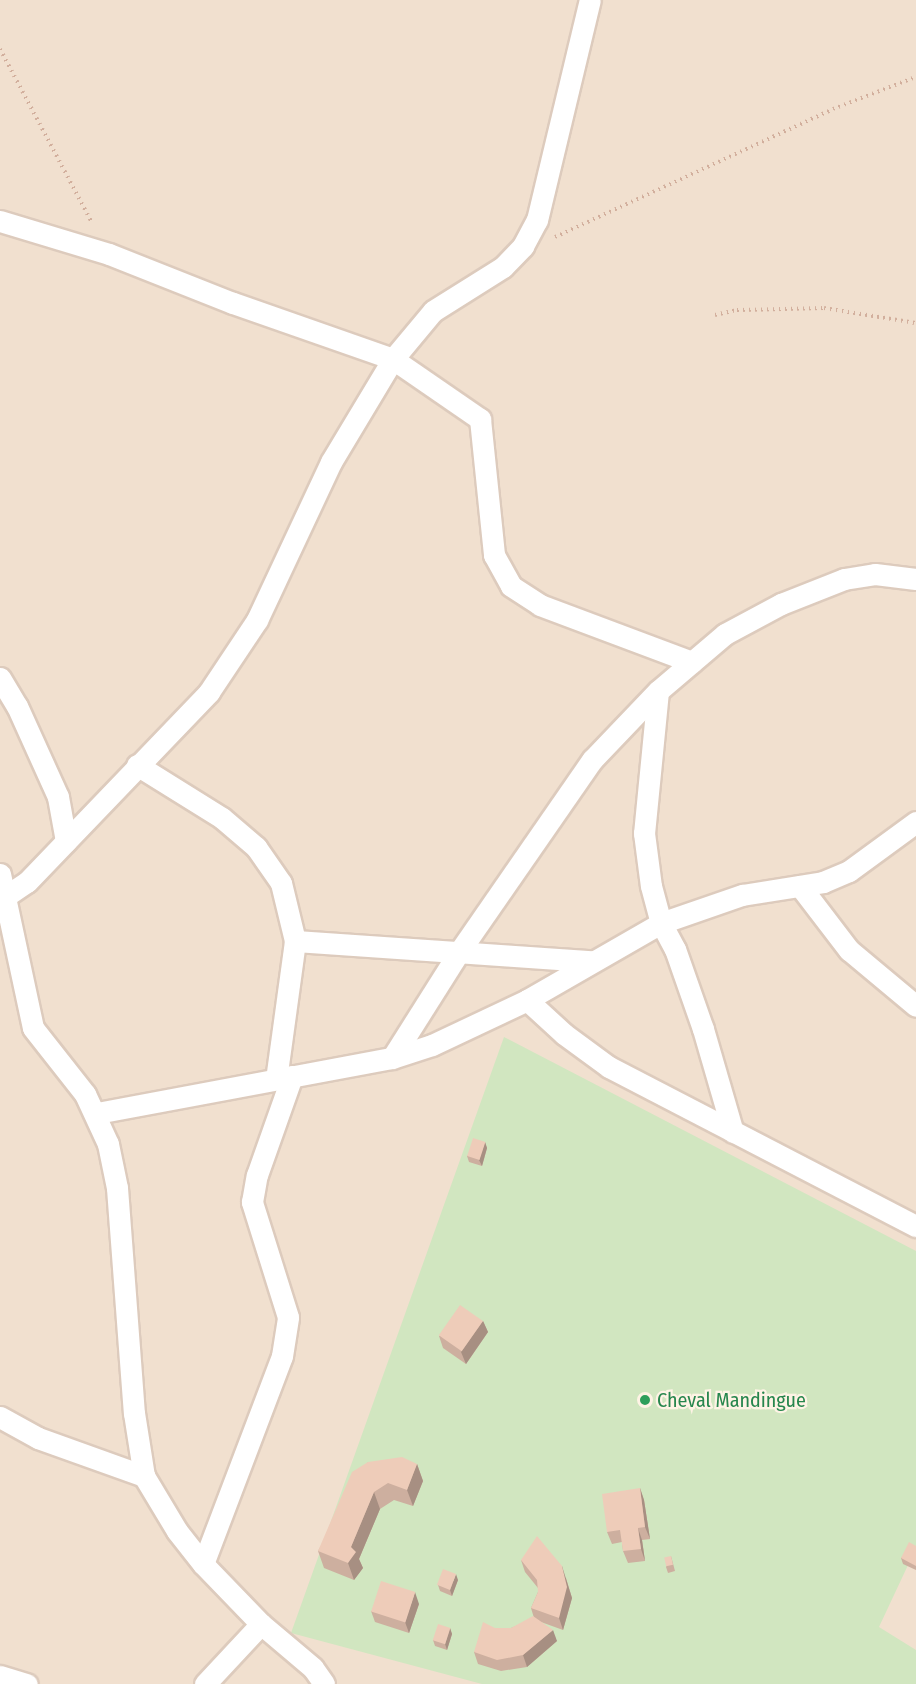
<!DOCTYPE html>
<style>
body{margin:0}
#map{position:relative;width:916px;height:1684px;overflow:hidden;background:#faefe0;font-family:"Fira Sans Condensed",sans-serif}
div>[style]{position:absolute}
.residential>*{inset:0;background:#f1e0cf;transform-origin:0 0}
.green>*{inset:0;background:#d1e6c0}
.path>*{height:4px;margin-top:-2px;transform-origin:0;background:repeating-linear-gradient(90deg,#d2af9d 0 1.5px,transparent 0 6px)}
.roads{filter:drop-shadow(2px 0 #ddcbbd) drop-shadow(-2px 0 #ddcbbd) drop-shadow(0 2px #ddcbbd) drop-shadow(0 -2px #ddcbbd)}
.street>*{height:21px;margin:-10.5px;padding:0 10.5px;transform-origin:10.5px;border-radius:10.5px;background:#fff}
.wall>*{inset:0;background:#cdaf9f}
.shaded-wall>*{inset:0;background:#a78f82}
.building>*{inset:0;background:#eeccb9;transform-origin:0 0}
.dots>*{width:16px;height:16px;translate:-50% -50%;box-sizing:border-box;border:3px solid #fef3e5;border-radius:50%}
span{translate:-50% -50%;white-space:nowrap;text-align:center;line-height:1.15;-webkit-text-stroke:4.5px #fef3e5;paint-order:stroke}
.leisure-label{font-size:20px;color:#27864d}
.left{translate:0 -50%;text-align:left}
</style>
<div id="map">
<div class="residential">
<div style="left:0;top:0;width:916px;height:1684px"></div>
</div>
<div class="green">
<div style="clip-path:polygon(504px 1037px,916px 1251px,916px 1548px,879px 1627px,916px 1650px,916px 1684px,482px 1684px,291px 1633px)"></div>
</div>
<div class="path">
<div style="left:0;top:49px;width:197px;rotate:62.1deg"></div>
<div style="left:555px;top:237px;width:306px;rotate:-24.7deg"></div>
<div style="left:833px;top:109px;width:89px;rotate:-21.1deg"></div>
<div style="left:715px;top:315px;width:23px;rotate:-13deg"></div>
<div style="left:737px;top:310px;width:87px;rotate:-1.3deg"></div>
<div style="left:824px;top:308px;width:93px;rotate:9.3deg"></div>
</div>
<div class="roads">
<div class="street">
<div style="left:0;top:221px;width:114px;rotate:16.8deg"></div>
<div style="left:109px;top:254px;width:133px;rotate:21.6deg"></div>
<div style="left:233px;top:303px;width:170px;rotate:19.3deg"></div>
<div style="left:393px;top:359px;width:106px;rotate:34.6deg"></div>
<div style="left:480px;top:419px;width:137px;rotate:84.1deg"></div>
<div style="left:494px;top:555px;width:35px;rotate:61deg"></div>
<div style="left:511px;top:586px;width:35px;rotate:33deg"></div>
<div style="left:540px;top:605px;width:162px;rotate:20.6deg"></div>
<div style="left:0;top:678px;width:33px;rotate:59deg"></div>
<div style="left:17px;top:706px;width:100px;rotate:65.7deg"></div>
<div style="left:58px;top:797px;width:45px;rotate:79.7deg"></div>
<div style="left:658px;top:691px;width:143px;rotate:95.6deg"></div>
<div style="left:644px;top:833px;width:53px;rotate:82.5deg"></div>
<div style="left:651px;top:886px;width:38px;rotate:75deg"></div>
<div style="left:661px;top:923px;width:30px;rotate:62deg"></div>
<div style="left:675px;top:949px;width:85px;rotate:70.7deg"></div>
<div style="left:703px;top:1029px;width:107px;rotate:73.8deg"></div>
<div style="left:137px;top:765px;width:100px;rotate:31.9deg"></div>
<div style="left:222px;top:818px;width:45px;rotate:40.5deg"></div>
<div style="left:256px;top:847px;width:44px;rotate:55.2deg"></div>
<div style="left:281px;top:883px;width:60px;rotate:76.4deg"></div>
<div style="left:295px;top:941px;width:139px;rotate:97.8deg"></div>
<div style="left:0;top:874px;width:157px;rotate:77.9deg"></div>
<div style="left:33px;top:1028px;width:84px;rotate:51.8deg"></div>
<div style="left:85px;top:1094px;width:55px;rotate:65.3deg"></div>
<div style="left:108px;top:1144px;width:45px;rotate:78.4deg"></div>
<div style="left:117px;top:1188px;width:226px;rotate:85.7deg"></div>
<div style="left:134px;top:1413px;width:64px;rotate:81deg"></div>
<div style="left:144px;top:1476px;width:64px;rotate:59deg"></div>
<div style="left:177px;top:1531px;width:42px;rotate:51.8deg"></div>
<div style="left:203px;top:1564px;width:83px;rotate:46deg"></div>
<div style="left:261px;top:1624px;width:68px;rotate:40.2deg"></div>
<div style="left:313px;top:1668px;width:19px;rotate:55deg"></div>
<div style="left:800px;top:886px;width:81px;rotate:52.6deg"></div>
<div style="left:849px;top:950px;width:87px;rotate:39.9deg"></div>
<div style="left:0;top:900px;width:32px;rotate:-34deg"></div>
<div style="left:27px;top:882px;width:263px;rotate:-46.2deg"></div>
<div style="left:209px;top:692px;width:87px;rotate:-56.3deg"></div>
<div style="left:257px;top:620px;width:174px;rotate:-64.9deg"></div>
<div style="left:331px;top:462px;width:120px;rotate:-59deg"></div>
<div style="left:393px;top:359px;width:62px;rotate:-50.2deg"></div>
<div style="left:433px;top:311px;width:83px;rotate:-32.2deg"></div>
<div style="left:503px;top:267px;width:29px;rotate:-46deg"></div>
<div style="left:523px;top:246px;width:30px;rotate:-62deg"></div>
<div style="left:537px;top:220px;width:226px;rotate:-76.5deg"></div>
<div style="left:295px;top:941px;width:297px;rotate:3.9deg"></div>
<div style="left:527px;top:1000px;width:50px;rotate:42.6deg"></div>
<div style="left:564px;top:1034px;width:56px;rotate:36.3deg"></div>
<div style="left:609px;top:1067px;width:346px;rotate:27.4deg"></div>
<div style="left:392px;top:1058px;width:125px;rotate:-57.7deg"></div>
<div style="left:459px;top:952px;width:234px;rotate:-55.3deg"></div>
<div style="left:592px;top:760px;width:95px;rotate:-46.3deg"></div>
<div style="left:658px;top:691px;width:88px;rotate:-40.4deg"></div>
<div style="left:725px;top:634px;width:64px;rotate:-28.2deg"></div>
<div style="left:781px;top:604px;width:68px;rotate:-21.6deg"></div>
<div style="left:844px;top:579px;width:31px;rotate:-9deg"></div>
<div style="left:875px;top:574px;width:41px;rotate:7deg"></div>
<div style="left:97px;top:1113px;width:300px;rotate:-10.6deg"></div>
<div style="left:392px;top:1058px;width:42px;rotate:-18deg"></div>
<div style="left:432px;top:1045px;width:105px;rotate:-25.3deg"></div>
<div style="left:527px;top:1000px;width:155px;rotate:-29.9deg"></div>
<div style="left:661px;top:923px;width:86px;rotate:-19.1deg"></div>
<div style="left:742px;top:895px;width:82px;rotate:-9.1deg"></div>
<div style="left:823px;top:882px;width:28px;rotate:-23deg"></div>
<div style="left:849px;top:871px;width:83px;rotate:-36.2deg"></div>
<div style="left:0;top:1417px;width:43px;rotate:28.9deg"></div>
<div style="left:38px;top:1438px;width:113px;rotate:19.7deg"></div>
<div style="left:203px;top:1564px;width:222px;rotate:-69.2deg"></div>
<div style="left:282px;top:1356px;width:39px;rotate:-81deg"></div>
<div style="left:288px;top:1317px;width:121px;rotate:-107.4deg"></div>
<div style="left:252px;top:1202px;width:27px;rotate:-80deg"></div>
<div style="left:257px;top:1175px;width:105px;rotate:-70.5deg"></div>
<div style="left:0;top:1676px;width:28px;rotate:17deg"></div>
<div style="left:205px;top:1684px;width:82px;rotate:-47deg"></div>
</div>
</div>
<div class="wall">
<div style="clip-path:polygon(485px 1142px,487px 1148px,482px 1166px,469px 1162px,467px 1156px)"></div>
<div style="clip-path:polygon(483px 1321px,488px 1332px,466px 1364px,443px 1348px,439px 1336px)"></div>
<div style="clip-path:polygon(368px 1462px,417px 1464px,423px 1481px,413px 1506px,394px 1500px,380px 1509px,359px 1559px,363px 1568px,354px 1580px,324px 1568px,318px 1551px)"></div>
<div style="clip-path:polygon(640px 1488px,644px 1500px,650px 1539px,642px 1540px,645px 1561px,628px 1563px,623px 1551px,622px 1542px,612px 1544px,607px 1532px)"></div>
<div style="clip-path:polygon(916px 1546px,916px 1570px,903px 1564px,901px 1558px)"></div>
<div style="clip-path:polygon(671px 1556px,675px 1571px,668px 1573px,666px 1567px)"></div>
<div style="clip-path:polygon(521px 1560px,566px 1578px,572px 1598px,563px 1630px,541px 1622px,557px 1641px,527px 1667px,501px 1671px,478px 1664px,474px 1652px,495px 1628px,511px 1628px,534px 1618px,531px 1608px,538px 1592px,538px 1588px,525px 1572px)"></div>
<div style="clip-path:polygon(458px 1580px,452px 1596px,440px 1591px,438px 1585px)"></div>
<div style="clip-path:polygon(419px 1604px,409px 1633px,375px 1622px,371px 1611px)"></div>
<div style="clip-path:polygon(450px 1628px,452px 1634px,447px 1650px,435px 1646px,433px 1640px)"></div>
</div>
<div class="shaded-wall">
<div style="clip-path:polygon(485px 1142px,487px 1148px,482px 1166px,479px 1160px)"></div>
<div style="clip-path:polygon(483px 1321px,488px 1332px,466px 1364px,461px 1352px)"></div>
<div style="clip-path:polygon(417px 1464px,423px 1481px,413px 1506px,407px 1490px)"></div>
<div style="clip-path:polygon(640px 1488px,644px 1500px,650px 1539px,645px 1527px)"></div>
<div style="clip-path:polygon(374px 1492px,380px 1509px,359px 1559px,363px 1568px,354px 1580px,348px 1563px,351px 1547px)"></div>
<div style="clip-path:polygon(638px 1528px,642px 1540px,645px 1561px,641px 1549px)"></div>
<div style="clip-path:polygon(562px 1566px,572px 1598px,563px 1630px,559px 1618px)"></div>
<div style="clip-path:polygon(456px 1574px,458px 1580px,452px 1596px,450px 1590px)"></div>
<div style="clip-path:polygon(415px 1592px,419px 1604px,409px 1633px,405px 1622px)"></div>
<div style="clip-path:polygon(450px 1628px,452px 1634px,447px 1650px,445px 1644px)"></div>
<div style="clip-path:polygon(553px 1630px,557px 1641px,527px 1667px,523px 1655px)"></div>
</div>
<div class="building">
<div style="left:473px;top:1138px;width:13px;height:19px;rotate:18deg"></div>
<div style="left:460px;top:1305px;width:28px;height:37px;rotate:35deg"></div>
<div style="clip-path:polygon(402px 1457px,417px 1464px,407px 1490px,388px 1483px,374px 1492px,351px 1547px,356px 1552px,348px 1563px,318px 1551px,352px 1472px,368px 1462px)"></div>
<div style="clip-path:polygon(640px 1488px,645px 1527px,638px 1528px,641px 1549px,623px 1551px,620px 1530px,607px 1532px,602px 1494px)"></div>
<div style="clip-path:polygon(537px 1536px,562px 1566px,567px 1587px,559px 1618px,531px 1608px,538px 1592px,537px 1580px,521px 1560px)"></div>
<div style="clip-path:polygon(909px 1542px,916px 1546px,916px 1566px,901px 1558px)"></div>
<div style="left:671px;top:1556px;width:9px;height:7px;rotate:77deg"></div>
<div style="left:443px;top:1569px;width:14px;height:17px;rotate:21deg"></div>
<div style="left:381px;top:1581px;width:36px;height:32px;rotate:18deg"></div>
<div style="clip-path:polygon(533px 1616px,553px 1630px,523px 1655px,497px 1660px,474px 1652px,483px 1622px,495px 1628px,511px 1628px)"></div>
<div style="left:438px;top:1624px;width:13px;height:17px;rotate:18deg"></div>
</div>
<div class="dots">
<div style="left:645px;top:1400px;background:#2e9e5b"></div>
</div>
<div class="leisure-label">
<span class="left" style="left:657px;top:1400px">Cheval Mandingue</span>
</div>
</div>
